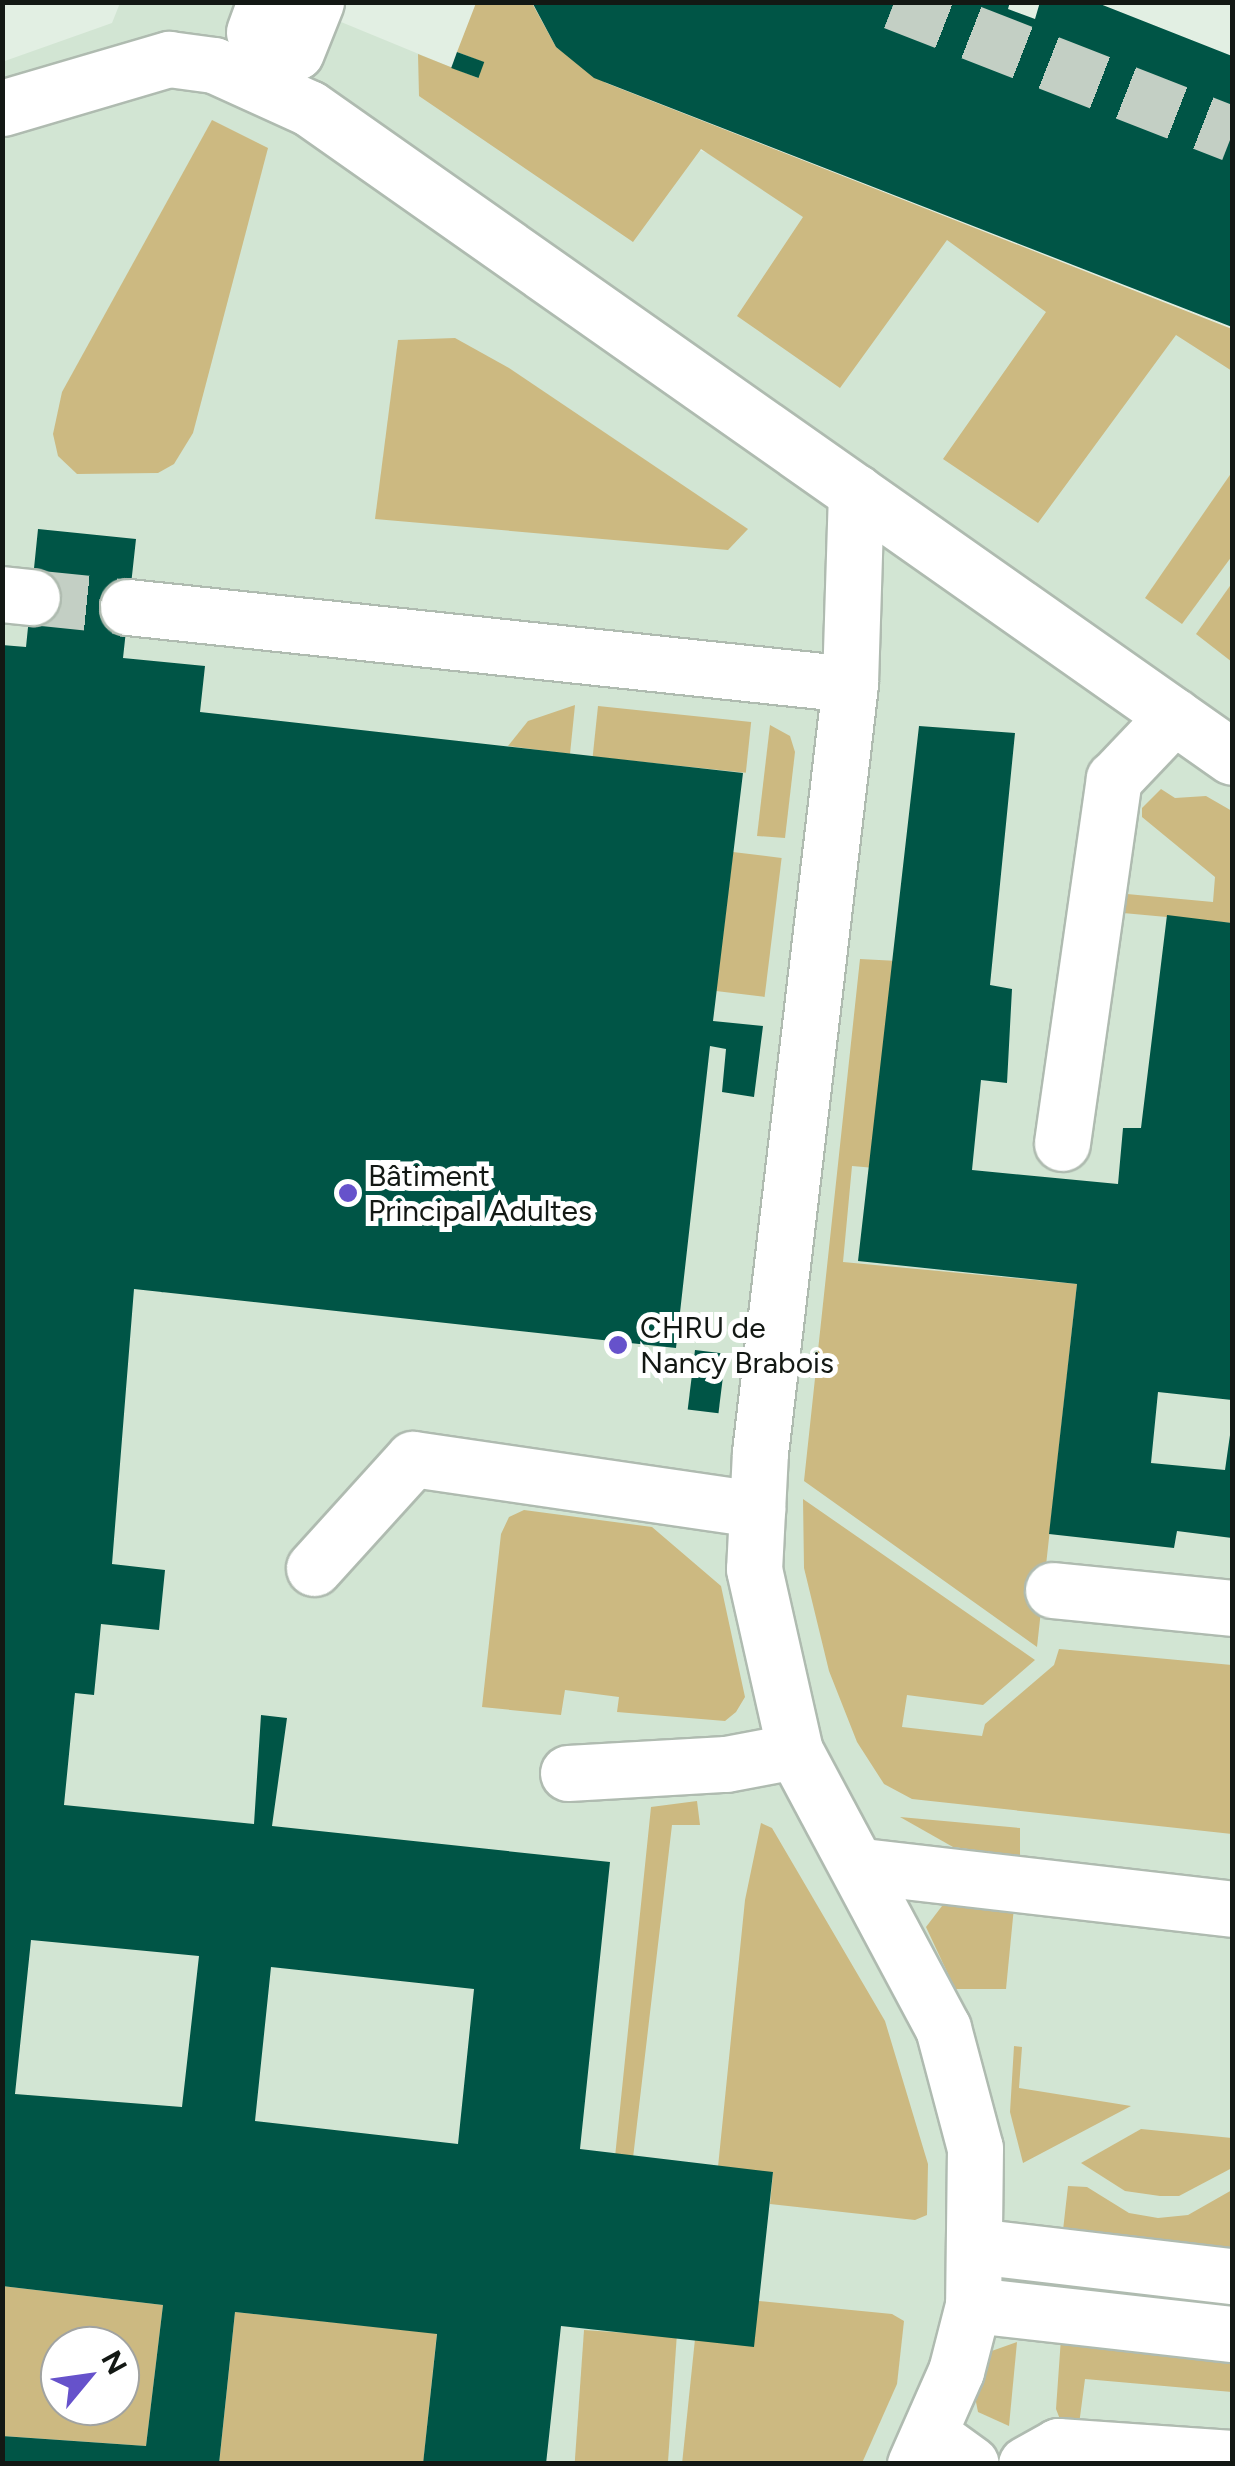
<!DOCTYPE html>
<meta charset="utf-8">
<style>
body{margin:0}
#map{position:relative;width:1235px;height:2466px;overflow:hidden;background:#e2efe3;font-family:Figtree,sans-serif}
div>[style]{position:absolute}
.built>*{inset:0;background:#d2e5d3}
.green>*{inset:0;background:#ccb981;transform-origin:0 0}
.building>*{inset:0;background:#005546;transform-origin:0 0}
.minor-tunnel>*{height:55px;margin-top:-27.5px;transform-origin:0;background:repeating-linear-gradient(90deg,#c3cfc4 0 55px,transparent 0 83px)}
.roads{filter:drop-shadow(2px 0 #afbbb0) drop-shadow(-2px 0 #afbbb0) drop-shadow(0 2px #afbbb0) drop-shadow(0 -2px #afbbb0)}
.minor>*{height:55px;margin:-27.5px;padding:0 27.5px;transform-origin:27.5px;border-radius:27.5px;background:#fff}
.dots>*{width:28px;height:28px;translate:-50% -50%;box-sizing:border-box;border:5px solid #fff;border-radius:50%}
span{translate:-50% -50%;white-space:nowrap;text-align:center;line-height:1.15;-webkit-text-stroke:10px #fff;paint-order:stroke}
.poi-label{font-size:30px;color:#131814}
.left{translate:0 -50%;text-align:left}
.frame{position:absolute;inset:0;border:5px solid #131814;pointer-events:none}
.north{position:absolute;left:40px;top:2326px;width:100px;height:100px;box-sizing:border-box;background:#fff;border:2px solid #a1a3a1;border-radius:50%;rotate:61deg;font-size:28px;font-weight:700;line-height:40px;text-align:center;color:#131814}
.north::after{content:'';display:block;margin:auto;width:35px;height:45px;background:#6652cb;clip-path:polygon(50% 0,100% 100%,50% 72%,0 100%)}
</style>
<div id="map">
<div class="built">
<div style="clip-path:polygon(evenodd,120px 3px,295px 3px,477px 78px,481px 71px,1232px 343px,1232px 2463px,3px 2463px,2px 62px,112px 23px,120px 3px,60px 2346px,120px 2346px,120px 2406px,60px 2406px,60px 2346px)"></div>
</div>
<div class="green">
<div style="clip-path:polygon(476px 3px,532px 3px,556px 47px,606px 83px,1232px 329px,1232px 371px,1176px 335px,1038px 523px,943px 459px,1046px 312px,947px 240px,840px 388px,737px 316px,803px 217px,701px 149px,633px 242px,419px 96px,418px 54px,478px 78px,483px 62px,457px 52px)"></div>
<div style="clip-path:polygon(212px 120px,268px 148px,193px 433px,174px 464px,158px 473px,77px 474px,58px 456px,53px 434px,62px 392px)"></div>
<div style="clip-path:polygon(455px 338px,509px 368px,748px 529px,728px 550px,375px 519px,398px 340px)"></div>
<div style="clip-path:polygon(1232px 472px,1232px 556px,1182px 624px,1145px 598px)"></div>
<div style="clip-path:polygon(1232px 583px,1232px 662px,1196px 634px)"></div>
<div style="clip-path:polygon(575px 705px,570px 754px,508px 746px,528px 721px)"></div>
<div style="left:598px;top:706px;width:154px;height:51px;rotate:6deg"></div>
<div style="clip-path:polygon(770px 725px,790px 736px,795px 752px,785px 838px,757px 836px)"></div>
<div style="clip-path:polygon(1161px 789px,1175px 798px,1206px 796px,1232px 811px,1232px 923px,1123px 913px,1127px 894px,1213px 902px,1215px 877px,1142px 817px,1142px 808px)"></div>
<div style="left:733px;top:852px;width:49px;height:140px;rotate:7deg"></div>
<div style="clip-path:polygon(860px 959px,898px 961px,875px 1168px,852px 1166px,843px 1262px,1077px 1284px,1037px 1647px,804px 1481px)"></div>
<div style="clip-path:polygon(803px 1499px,1035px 1660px,983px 1705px,907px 1695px,902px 1727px,982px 1736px,985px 1724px,1054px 1665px,1059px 1649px,1232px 1665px,1232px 1834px,912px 1799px,884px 1784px,857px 1742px,829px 1671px,804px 1568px)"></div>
<div style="clip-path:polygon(524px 1510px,652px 1527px,721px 1586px,745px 1697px,736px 1712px,725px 1721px,617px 1712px,619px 1697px,565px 1690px,561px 1715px,482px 1707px,501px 1534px,509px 1517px)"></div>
<div style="clip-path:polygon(697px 1801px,700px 1825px,672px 1825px,633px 2158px,615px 2157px,651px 1807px)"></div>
<div style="clip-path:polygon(900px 1817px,1020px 1828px,1020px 1856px,953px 1847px)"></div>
<div style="clip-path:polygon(761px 1823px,772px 1828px,885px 2021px,928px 2164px,927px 2215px,915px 2220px,770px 2204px,773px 2173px,718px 2167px,745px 1900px)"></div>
<div style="clip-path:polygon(956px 1903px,1014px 1907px,1006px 1989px,955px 1989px,926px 1927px,942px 1906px)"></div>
<div style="clip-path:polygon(1014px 2046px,1022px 2047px,1019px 2088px,1131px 2106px,1023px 2163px,1010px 2112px)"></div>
<div style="clip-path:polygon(1141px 2129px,1232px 2138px,1232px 2168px,1179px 2196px,1160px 2196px,1125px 2191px,1081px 2163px)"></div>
<div style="clip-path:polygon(1068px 2186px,1087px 2187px,1129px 2213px,1158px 2218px,1188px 2215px,1232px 2190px,1232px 2258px,1062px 2239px)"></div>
<div style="clip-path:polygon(evenodd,2px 2286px,163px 2305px,146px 2446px,3px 2436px,2px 2286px,60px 2346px,120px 2346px,120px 2406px,60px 2406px,60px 2346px)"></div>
<div style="clip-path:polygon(759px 2301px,892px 2314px,904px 2321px,897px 2384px,862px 2463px,682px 2464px,695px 2339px)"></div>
<div style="left:235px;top:2312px;width:203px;height:150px;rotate:6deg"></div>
<div style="left:584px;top:2330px;width:93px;height:135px;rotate:4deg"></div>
<div style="clip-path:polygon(1061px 2338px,1232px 2356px,1232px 2392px,1085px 2379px,1078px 2432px,1065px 2432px,1056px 2409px)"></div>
<div style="clip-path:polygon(1017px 2342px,1009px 2426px,978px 2412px,975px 2397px,986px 2353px)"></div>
</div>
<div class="building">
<div style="clip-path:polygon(532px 2px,1010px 2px,1008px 9px,1035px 19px,1040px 2px,1095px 2px,1232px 56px,1232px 327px,594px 78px,556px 47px)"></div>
<div style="left:457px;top:52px;width:29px;height:17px;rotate:20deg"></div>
<div style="clip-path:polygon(evenodd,38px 529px,136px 539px,123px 658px,205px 666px,200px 712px,743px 773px,713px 1021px,763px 1026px,754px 1097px,722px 1092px,726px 1049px,710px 1046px,676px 1348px,134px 1289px,112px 1564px,165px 1570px,159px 1630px,101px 1624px,94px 1695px,75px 1693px,64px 1805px,254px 1824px,261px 1715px,287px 1718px,272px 1826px,610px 1862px,580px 2149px,773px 2172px,754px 2347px,561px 2326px,546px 2464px,423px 2464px,437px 2334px,235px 2312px,219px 2464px,2px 2464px,2px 2436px,146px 2446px,163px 2305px,2px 2286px,2px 645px,26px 647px,38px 529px,31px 1940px,199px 1956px,182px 2107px,15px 2094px,31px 1940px,38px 529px,271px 1967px,474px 1989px,458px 2144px,255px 2121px,271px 1967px)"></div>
<div style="clip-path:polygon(919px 726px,1015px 733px,990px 985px,1012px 989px,1007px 1083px,981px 1080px,972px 1170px,1118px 1184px,1123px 1128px,1141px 1128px,1167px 915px,1232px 923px,1232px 1400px,1158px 1392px,1151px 1463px,1225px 1470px,1232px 1421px,1232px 1538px,1177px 1531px,1174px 1548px,1049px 1534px,1077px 1284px,858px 1261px)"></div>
<div style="left:695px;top:1350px;width:31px;height:60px;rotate:7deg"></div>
</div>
<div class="minor-tunnel">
<div style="left:894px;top:2px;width:363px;rotate:21.3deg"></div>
<div style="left:32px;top:597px;width:97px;rotate:5.9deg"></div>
</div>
<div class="roads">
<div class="minor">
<div style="left:266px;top:61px;width:31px;rotate:-17deg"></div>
<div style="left:296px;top:52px;width:54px;rotate:-68.2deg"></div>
<div style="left:255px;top:83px;width:25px;rotate:-63deg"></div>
<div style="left:266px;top:61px;width:31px;rotate:-112deg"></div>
<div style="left:254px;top:32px;width:32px;rotate:-70deg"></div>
<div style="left:2px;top:108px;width:174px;rotate:-16.4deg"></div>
<div style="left:169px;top:59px;width:45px;rotate:7.6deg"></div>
<div style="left:214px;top:65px;width:104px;rotate:24.4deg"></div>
<div style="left:309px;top:108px;width:1128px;rotate:35.11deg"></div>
<div style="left:856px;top:492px;width:192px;rotate:91.8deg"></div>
<div style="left:850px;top:684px;width:773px;rotate:96.68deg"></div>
<div style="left:760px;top:1452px;width:117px;rotate:92.9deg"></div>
<div style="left:754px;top:1569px;width:187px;rotate:77.3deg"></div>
<div style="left:795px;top:1751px;width:314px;rotate:61.9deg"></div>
<div style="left:943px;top:2028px;width:124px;rotate:75.1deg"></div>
<div style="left:975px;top:2148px;width:157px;rotate:90.7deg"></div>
<div style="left:973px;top:2305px;width:68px;rotate:104.4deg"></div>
<div style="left:956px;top:2371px;width:102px;rotate:113.8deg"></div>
<div style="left:2px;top:594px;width:30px;rotate:6deg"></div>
<div style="left:128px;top:607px;width:726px;rotate:6.09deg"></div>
<div style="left:1062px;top:1143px;width:368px;rotate:-81.9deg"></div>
<div style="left:1114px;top:779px;width:87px;rotate:-46.4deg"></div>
<div style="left:314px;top:1568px;width:147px;rotate:-47.8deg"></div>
<div style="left:413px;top:1459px;width:348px;rotate:8.3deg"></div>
<div style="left:1053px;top:1590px;width:180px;rotate:5.7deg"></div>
<div style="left:568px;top:1773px;width:158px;rotate:-3.3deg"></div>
<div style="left:726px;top:1764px;width:70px;rotate:-10.7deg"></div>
<div style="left:862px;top:1866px;width:372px;rotate:6.6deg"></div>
<div style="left:975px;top:2246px;width:259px;rotate:6.7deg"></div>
<div style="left:973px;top:2305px;width:261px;rotate:6.4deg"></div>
<div style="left:931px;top:2435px;width:49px;rotate:35.9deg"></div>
<div style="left:1026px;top:2464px;width:37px;rotate:-29deg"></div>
<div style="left:1058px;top:2446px;width:174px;rotate:3.9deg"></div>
</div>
</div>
<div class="dots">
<div style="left:348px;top:1193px;background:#6652cb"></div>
<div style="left:618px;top:1345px;background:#6652cb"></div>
</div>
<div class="poi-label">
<span class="left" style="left:368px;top:1193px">Bâtiment<br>Principal Adultes</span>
<span class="left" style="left:640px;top:1345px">CHRU de<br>Nancy Brabois</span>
</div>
<div class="frame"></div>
<div class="north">N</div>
</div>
